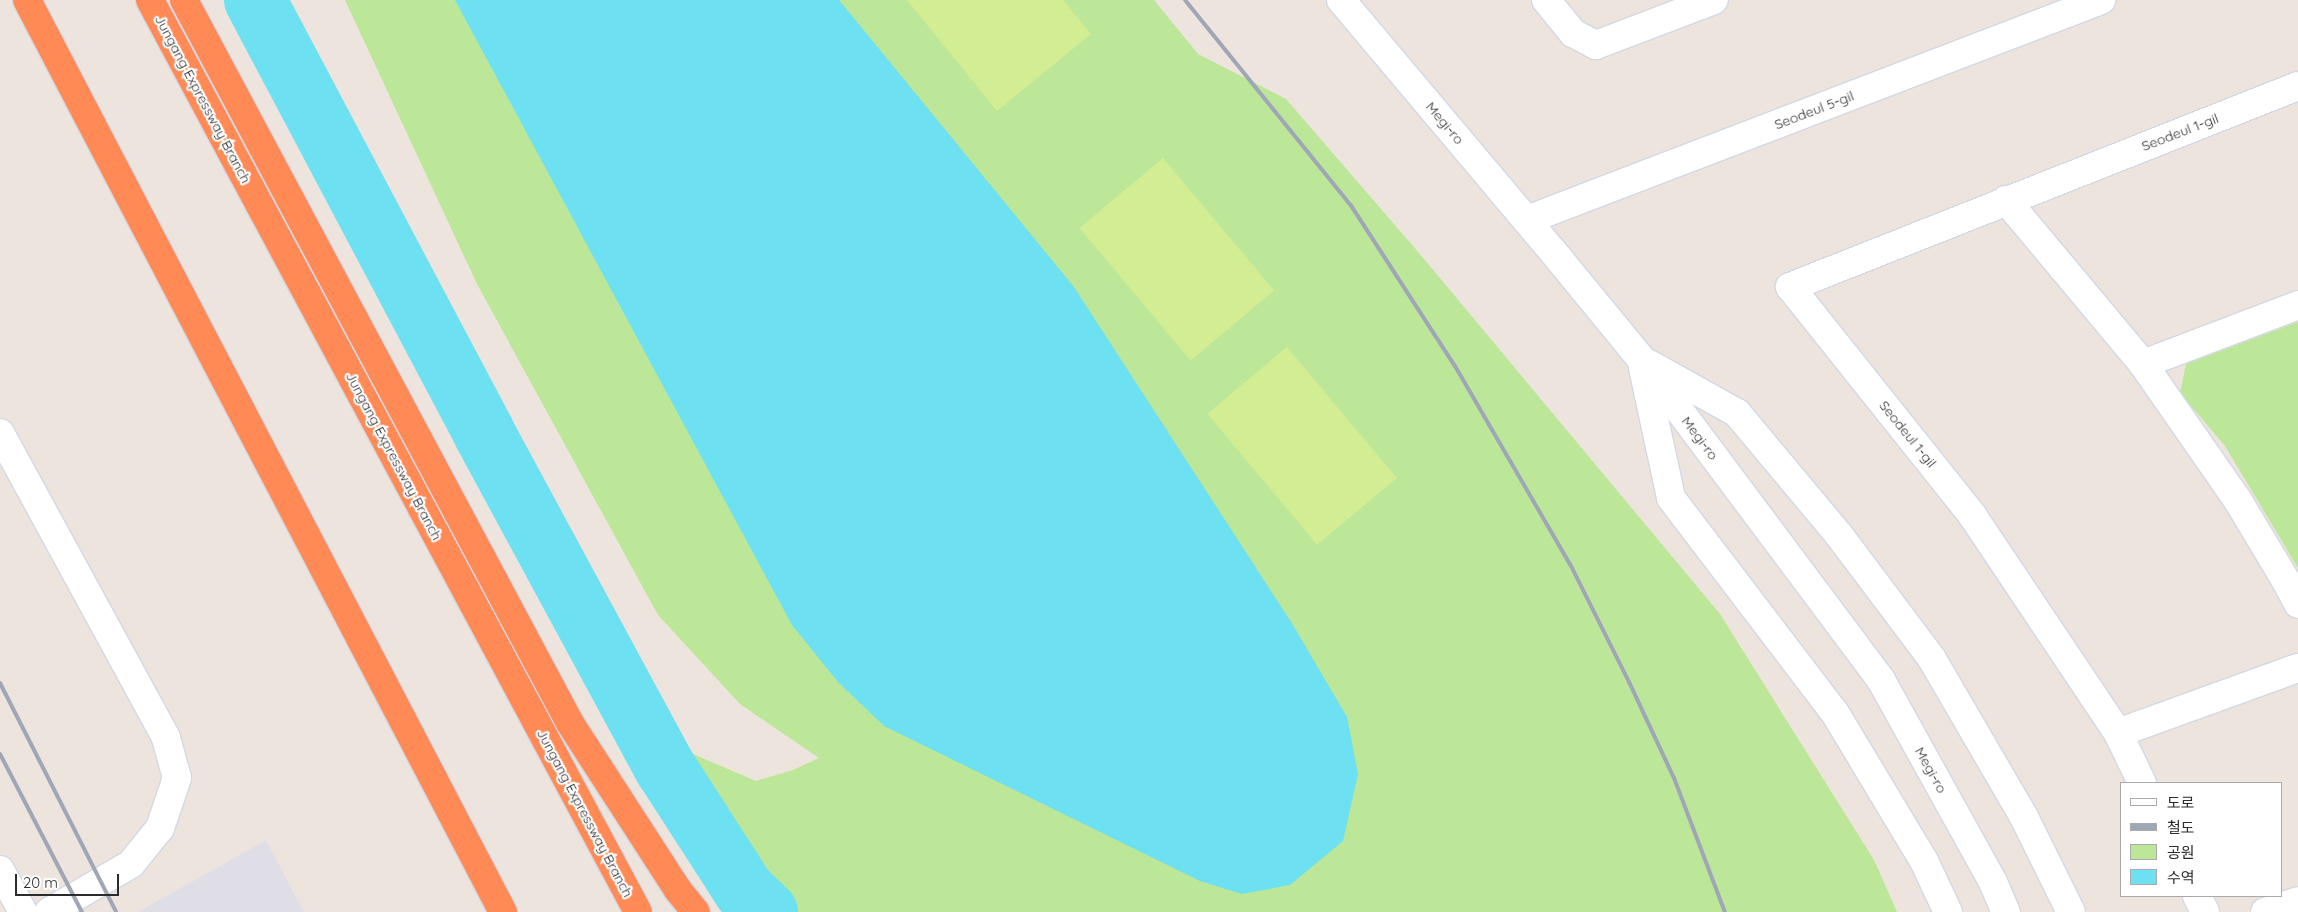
<!DOCTYPE html>
<meta charset="utf-8">
<style>
body{margin:0}
#map{position:relative;width:2298px;height:912px;overflow:hidden;background:#ede4dd;font-family:Quicksand,"Noto Sans KR",sans-serif}
div>[style]{position:absolute}
.industrial>*{inset:0;background:#dfdee6}
.green>*{inset:0;background:#bce698}
.pitch>*{inset:0;background:#d3ed93;transform-origin:0 0}
.water>*{inset:0;background:#6de0f2}
.river>*{height:62px;margin:-31px;padding:0 31px;transform-origin:31px;border-radius:31px;background:#6de0f2}
.roads{filter:drop-shadow(1px 0 #d2d8e4) drop-shadow(-1px 0 #d2d8e4) drop-shadow(0 1px #d2d8e4) drop-shadow(0 -1px #d2d8e4)}
.minor>*{height:28px;margin:-14px;padding:0 14px;transform-origin:14px;border-radius:14px;background:#fff}
.tertiary>*{height:28px;margin:-14px;padding:0 14px;transform-origin:14px;border-radius:14px;background:#fff}
.motorway>*{height:28px;margin:-14px;padding:0 14px;transform-origin:14px;border-radius:14px;background:#ff8a56}
.rail>*{height:4px;margin:-2px;padding:0 2px;transform-origin:2px;border-radius:2px;background:#9fa6b6}
span{translate:-50% -50%;white-space:nowrap;text-align:center;line-height:1.15;-webkit-text-stroke:4.5px #fff;paint-order:stroke}
.street-label{font-size:14px;color:#2b2b2b}
.legend{position:absolute;left:2120px;top:782px;width:162px;height:115px;box-sizing:border-box;background:#fff;border:1px solid #aaa;margin:0;padding:6px 9px;list-style:none;font-size:15px;color:#2b2b2b}
.legend li{display:flex;align-items:center;gap:10px;height:25px}
.legend b{width:25px;border:1px solid #aaa}
.scale{position:absolute;left:15px;top:874px;width:104px;height:22px;box-sizing:border-box;border:2px solid #2b2b2b;border-top:0;padding-left:6px;font-size:15px;line-height:18px;white-space:nowrap;color:#2b2b2b;-webkit-text-stroke:4px #fff;paint-order:stroke}
</style>
<div id="map">
<div class="industrial">
<div style="clip-path:polygon(266px 840px,304px 912px,138px 912px)"></div>
</div>
<div class="green">
<div style="clip-path:polygon(345px 0,1154px 0,1198px 54px,1286px 99px,1419px 253px,1720px 614px,1874px 860px,1897px 912px,791px 912px,769px 891px,746px 858px,679px 748px,756px 781px,793px 770px,819px 758px,740px 704px,658px 615px,477px 284px)"></div>
<div style="clip-path:polygon(2298px 322px,2298px 568px,2225px 446px,2180px 393px,2186px 364px)"></div>
</div>
<div class="pitch">
<div style="clip-path:polygon(907px 0,1063px 0,1091px 34px,997px 111px)"></div>
<div style="left:1163px;top:158px;width:173px;height:109px;rotate:50deg"></div>
<div style="left:1287px;top:347px;width:171px;height:104px;rotate:50deg"></div>
</div>
<div class="water">
<div style="clip-path:polygon(455px 0,839px 0,1074px 287px,1293px 625px,1347px 717px,1358px 774px,1343px 841px,1290px 885px,1242px 894px,1200px 881px,884px 726px,838px 682px,792px 625px)"></div>
</div>
<div class="river">
<div style="left:255px;top:0;width:490px;rotate:62.1deg"></div>
<div style="left:484px;top:433px;width:382px;rotate:61.6deg"></div>
<div style="left:666px;top:769px;width:144px;rotate:57.2deg"></div>
<div style="left:744px;top:890px;width:32px;rotate:44deg"></div>
</div>
<div class="roads">
<div class="minor">
<div style="left:1546px;top:0;width:43px;rotate:50.7deg"></div>
<div style="left:1573px;top:33px;width:26px;rotate:28deg"></div>
<div style="left:1596px;top:45px;width:126px;rotate:-20.9deg"></div>
<div style="left:2006px;top:200px;width:214px;rotate:50.1deg"></div>
<div style="left:2143px;top:364px;width:165px;rotate:55.2deg"></div>
<div style="left:2237px;top:499px;width:96px;rotate:59.1deg"></div>
<div style="left:2286px;top:581px;width:26px;rotate:62deg"></div>
<div style="left:1527px;top:220px;width:615px;rotate:-20.97deg"></div>
<div style="left:2143px;top:364px;width:166px;rotate:-20.8deg"></div>
<div style="left:0;top:433px;width:347px;rotate:61.4deg"></div>
<div style="left:166px;top:738px;width:41px;rotate:74.6deg"></div>
<div style="left:177px;top:778px;width:53px;rotate:108.8deg"></div>
<div style="left:160px;top:828px;width:46px;rotate:128.9deg"></div>
<div style="left:131px;top:864px;width:95px;rotate:149.7deg"></div>
<div style="left:2118px;top:733px;width:191px;rotate:-19.9deg"></div>
<div style="left:2142px;top:783px;width:55px;rotate:-115.6deg"></div>
<div style="left:2118px;top:733px;width:261px;rotate:-123.8deg"></div>
<div style="left:1973px;top:516px;width:293px;rotate:-128.6deg"></div>
<div style="left:1790px;top:287px;width:546px;rotate:-21.59deg"></div>
<div style="left:0;top:870px;width:48px;rotate:61.3deg"></div>
<div style="left:2197px;top:896px;width:18px;rotate:63deg"></div>
<div style="left:2265px;top:912px;width:35px;rotate:-18deg"></div>
</div>
<div class="tertiary">
<div style="left:1341px;top:0;width:339px;rotate:49.9deg"></div>
<div style="left:1559px;top:259px;width:129px;rotate:50.6deg"></div>
<div style="left:1641px;top:359px;width:401px;rotate:53.2deg"></div>
<div style="left:1881px;top:680px;width:231px;rotate:61deg"></div>
<div style="left:1993px;top:882px;width:33px;rotate:67deg"></div>
<div style="left:1649px;top:364px;width:101px;rotate:29.1deg"></div>
<div style="left:1737px;top:413px;width:159px;rotate:50.1deg"></div>
<div style="left:1839px;top:535px;width:155px;rotate:53.1deg"></div>
<div style="left:1932px;top:659px;width:183px;rotate:59.8deg"></div>
<div style="left:2024px;top:817px;width:106px;rotate:63.7deg"></div>
<div style="left:1643px;top:368px;width:133px;rotate:77.8deg"></div>
<div style="left:1671px;top:498px;width:270px;rotate:52.7deg"></div>
<div style="left:1835px;top:713px;width:173px;rotate:59deg"></div>
<div style="left:1924px;top:861px;width:56px;rotate:64.8deg"></div>
</div>
<div class="motorway">
<div style="left:27px;top:0;width:1029px;rotate:62.44deg"></div>
<div style="left:150px;top:0;width:1034px;rotate:61.85deg"></div>
<div style="left:184px;top:0;width:820px;rotate:61.9deg"></div>
<div style="left:570px;top:723px;width:199px;rotate:57.1deg"></div>
<div style="left:678px;top:890px;width:28px;rotate:51deg"></div>
</div>
</div>
<div class="rail">
<div style="left:1185px;top:0;width:266px;rotate:51.1deg"></div>
<div style="left:1352px;top:207px;width:189px;rotate:57.1deg"></div>
<div style="left:1455px;top:366px;width:229px;rotate:59.9deg"></div>
<div style="left:1570px;top:564px;width:132px;rotate:63.4deg"></div>
<div style="left:1629px;top:682px;width:106px;rotate:64.9deg"></div>
<div style="left:1674px;top:778px;width:143px;rotate:69.2deg"></div>
<div style="left:0;top:683px;width:257px;rotate:63.1deg"></div>
<div style="left:0;top:754px;width:178px;rotate:62.6deg"></div>
</div>
<div class="street-label">
<span style="left:203px;top:99px;rotate:62deg">Jungang Expressway Branch</span>
<span style="left:1814px;top:110px;rotate:-21deg">Seodeul 5-gil</span>
<span style="left:1445px;top:123px;rotate:50deg">Megi-ro</span>
<span style="left:2180px;top:132px;rotate:-21deg">Seodeul 1-gil</span>
<span style="left:1908px;top:434px;rotate:51deg">Seodeul 1-gil</span>
<span style="left:1700px;top:438px;rotate:53deg">Megi-ro</span>
<span style="left:394px;top:456px;rotate:62deg">Jungang Expressway Branch</span>
<span style="left:1931px;top:770px;rotate:61deg">Megi-ro</span>
<span style="left:585px;top:813px;rotate:62deg">Jungang Expressway Branch</span>
</div>
<ul class="legend">
<li><b style="height:6px;background:#fff"></b>도로</li>
<li><b style="height:6px;background:#9fa6b6"></b>철도</li>
<li><b style="height:14px;background:#bce698"></b>공원</li>
<li><b style="height:14px;background:#6de0f2"></b>수역</li>
</ul>
<div class="scale">20 m</div>
</div>
